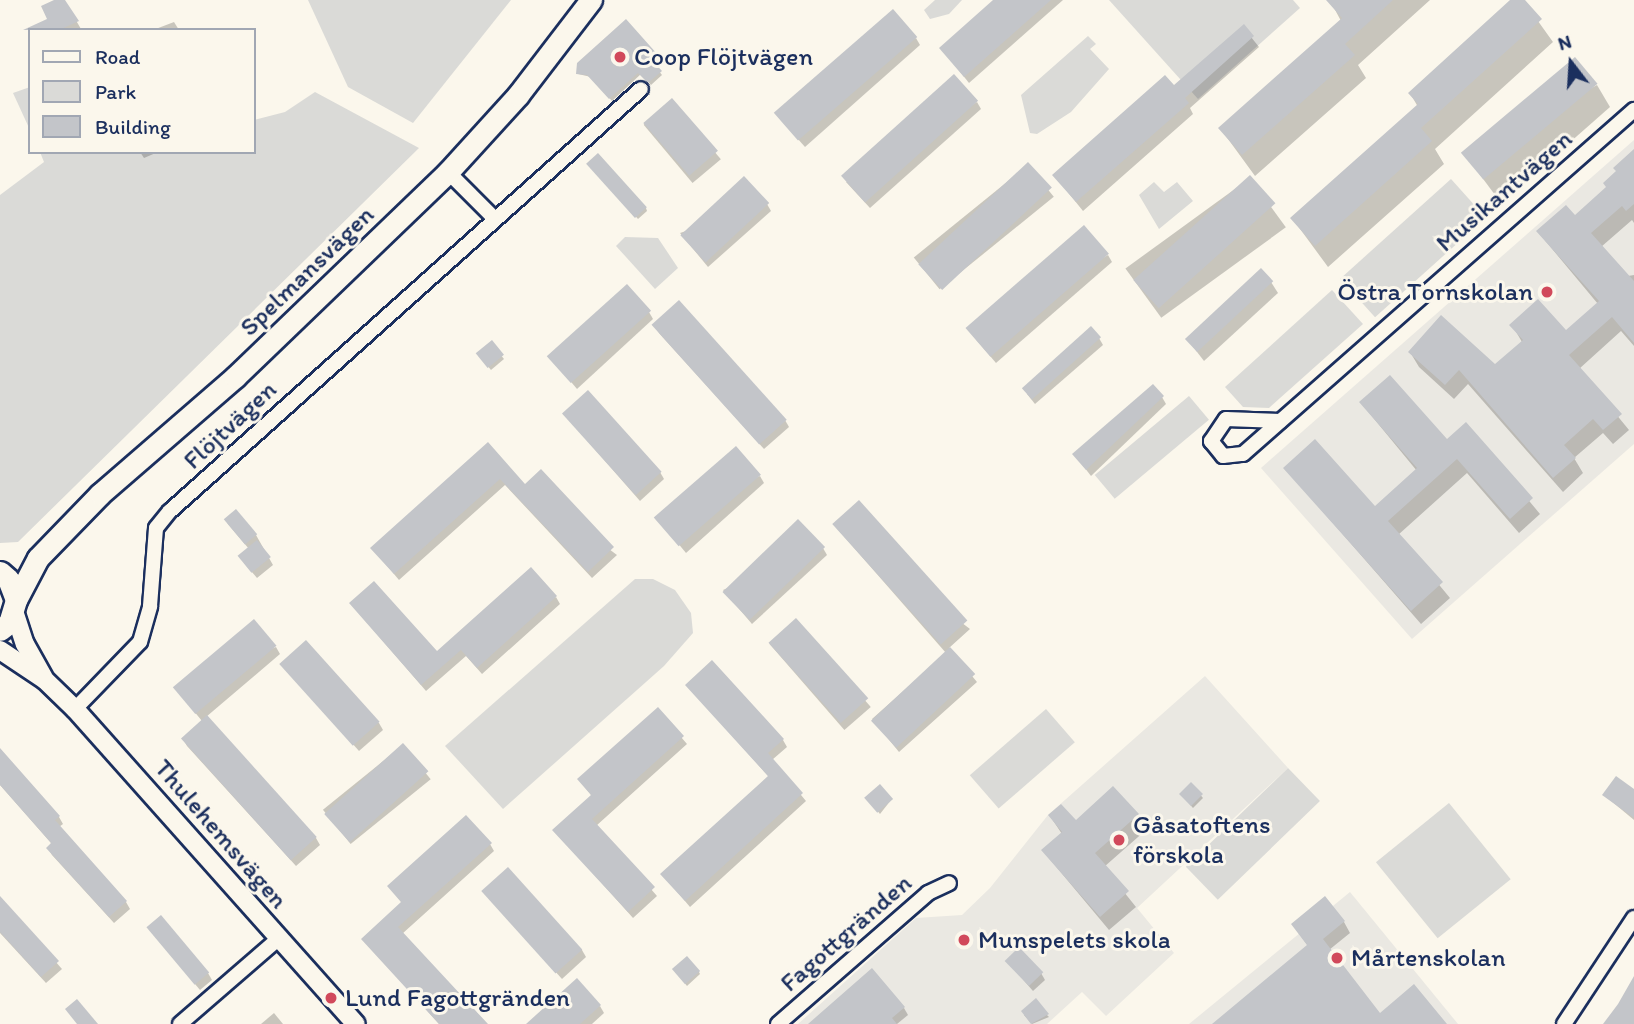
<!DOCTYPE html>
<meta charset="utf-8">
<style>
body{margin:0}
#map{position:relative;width:1634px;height:1024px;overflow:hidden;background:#fbf7ec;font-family:Itim,sans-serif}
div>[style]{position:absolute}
.built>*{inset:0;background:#eae8e2}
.green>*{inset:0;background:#dadad7;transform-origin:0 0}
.shadow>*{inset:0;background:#0003;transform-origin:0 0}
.building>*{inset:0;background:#c3c5c9;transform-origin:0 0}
.roads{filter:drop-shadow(2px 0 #1b2f5e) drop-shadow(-2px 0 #1b2f5e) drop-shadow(0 2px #1b2f5e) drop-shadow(0 -2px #1b2f5e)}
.minor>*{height:14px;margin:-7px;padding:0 7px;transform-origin:7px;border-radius:7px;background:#fbf7ec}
.tertiary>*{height:18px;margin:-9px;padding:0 9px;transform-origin:9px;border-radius:9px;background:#fbf7ec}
.secondary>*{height:21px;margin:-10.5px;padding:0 10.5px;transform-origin:10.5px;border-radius:10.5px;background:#fbf7ec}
.dots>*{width:19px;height:19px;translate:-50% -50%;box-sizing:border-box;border:4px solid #fbf7ec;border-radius:50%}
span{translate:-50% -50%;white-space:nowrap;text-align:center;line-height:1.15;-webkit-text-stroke:6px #fbf7ec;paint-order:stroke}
.poi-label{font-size:26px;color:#1b2f5e}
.left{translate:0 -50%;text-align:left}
.right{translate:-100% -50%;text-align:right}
.street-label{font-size:26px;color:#1b2f5e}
.legend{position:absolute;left:28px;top:28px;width:228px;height:126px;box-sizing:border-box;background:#fbf7ec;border:2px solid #a1a7b3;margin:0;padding:9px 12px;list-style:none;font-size:21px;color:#1b2f5e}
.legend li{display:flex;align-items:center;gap:14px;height:35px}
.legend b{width:35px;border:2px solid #a1a7b3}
.north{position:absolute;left:1536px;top:28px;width:70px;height:70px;-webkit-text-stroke:5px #fbf7ec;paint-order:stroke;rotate:343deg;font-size:19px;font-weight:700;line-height:28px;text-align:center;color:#1b2f5e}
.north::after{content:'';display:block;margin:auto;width:24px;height:32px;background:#1b2f5e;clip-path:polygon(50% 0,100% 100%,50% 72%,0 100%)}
</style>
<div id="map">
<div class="built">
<div style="clip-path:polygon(1634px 140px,1634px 444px,1412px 639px,1261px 468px)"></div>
<div style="clip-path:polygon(1205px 676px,1288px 768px,1137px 908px,1174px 953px,1106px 1016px,1082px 992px,1047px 1024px,798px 1024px,916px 918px,962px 915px,990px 888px,1048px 815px)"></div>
<div style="clip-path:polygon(1350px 892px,1458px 1024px,1189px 1024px)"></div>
</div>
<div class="green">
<div style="clip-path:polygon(308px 0,511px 0,413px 123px,348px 87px)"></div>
<div style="clip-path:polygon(935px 0,962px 0,949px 14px,930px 19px,924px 10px)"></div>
<div style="clip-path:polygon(1109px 0,1293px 0,1300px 8px,1198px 99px)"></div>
<div style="clip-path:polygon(1088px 36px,1096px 44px,1090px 49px,1109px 69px,1071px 112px,1037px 134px,1030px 133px,1021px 95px)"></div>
<div style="clip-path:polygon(30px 87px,30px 130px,13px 93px)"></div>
<div style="clip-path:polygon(315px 92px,419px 148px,18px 542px,0 543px,0 195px,44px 162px,40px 152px,254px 152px,254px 120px,285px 112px)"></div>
<div style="left:1451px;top:179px;width:52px;height:149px;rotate:48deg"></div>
<div style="clip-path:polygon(1154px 182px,1164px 192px,1177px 182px,1193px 201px,1159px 229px,1139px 195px)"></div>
<div style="clip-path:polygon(625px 237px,658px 238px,678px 268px,655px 289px,616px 246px)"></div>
<div style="clip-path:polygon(1332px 290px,1363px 324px,1269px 408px,1243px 407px,1225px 387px)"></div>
<div style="left:1189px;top:396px;width:31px;height:123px;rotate:50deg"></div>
<div style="clip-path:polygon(635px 579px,653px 579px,675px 590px,691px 613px,693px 633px,664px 666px,503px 809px,445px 746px)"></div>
<div style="left:1046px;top:709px;width:44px;height:101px;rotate:49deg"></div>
<div style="left:1288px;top:768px;width:46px;height:142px;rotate:46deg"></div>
<div style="left:1449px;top:803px;width:98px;height:94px;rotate:51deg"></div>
</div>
<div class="shadow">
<div style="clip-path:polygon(59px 0,64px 0,81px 29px,37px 30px,49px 20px)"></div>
<div style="clip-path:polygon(995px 0,1063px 0,969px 83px,941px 48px)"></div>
<div style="clip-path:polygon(1339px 0,1430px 0,1358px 65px,1366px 78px,1255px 176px,1220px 128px,1341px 21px,1333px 6px)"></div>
<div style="clip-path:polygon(1513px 0,1523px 0,1553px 42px,1435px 149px,1444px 164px,1328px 267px,1292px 218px,1418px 107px,1410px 93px)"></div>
<div style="clip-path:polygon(174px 22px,179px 30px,153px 30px)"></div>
<div style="clip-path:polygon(1243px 27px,1259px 47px,1190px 108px,1193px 114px,1083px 211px,1054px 175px,1174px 88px)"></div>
<div style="clip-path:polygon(916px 38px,920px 45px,805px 147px,782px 121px,778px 114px)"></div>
<div style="clip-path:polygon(657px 56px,653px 63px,662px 75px,651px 85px,641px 74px,612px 101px,591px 77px,578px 74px)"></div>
<div style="clip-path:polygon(1597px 85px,1610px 107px,1501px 203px,1466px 156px)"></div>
<div style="left:672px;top:101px;width:76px;height:37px;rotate:50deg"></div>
<div style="clip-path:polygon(977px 102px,981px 109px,870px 208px,846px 182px)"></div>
<div style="clip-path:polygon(140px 152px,158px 152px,144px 158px)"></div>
<div style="clip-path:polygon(1634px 152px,1634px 223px,1632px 220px,1601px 247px,1628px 276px,1634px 275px,1634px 346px,1621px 331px,1579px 369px,1629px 430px,1613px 444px,1603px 433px,1574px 458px,1583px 473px,1563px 492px,1468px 384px,1454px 399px,1419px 367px,1410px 352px,1495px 367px,1522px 342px,1512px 325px,1566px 333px,1598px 304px,1538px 232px,1575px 217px,1608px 188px)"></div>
<div style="left:1028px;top:165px;width:41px;height:147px;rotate:51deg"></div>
<div style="clip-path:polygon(590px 166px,646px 208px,647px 211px,638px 219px)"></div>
<div style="left:1250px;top:178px;width:61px;height:154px;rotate:54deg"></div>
<div style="clip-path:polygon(767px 204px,771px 211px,708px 267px,680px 233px)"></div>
<div style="clip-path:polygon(1108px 255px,1112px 262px,996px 363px,973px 336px)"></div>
<div style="clip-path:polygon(1271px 282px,1278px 293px,1204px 361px,1187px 339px)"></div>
<div style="clip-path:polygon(649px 312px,653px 319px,577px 389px,550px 357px)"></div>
<div style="clip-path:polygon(658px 332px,785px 420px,789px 427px,764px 449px)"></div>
<div style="clip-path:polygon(1099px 338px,1103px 345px,1035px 404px,1027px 394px)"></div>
<div style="clip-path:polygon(491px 343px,504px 359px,491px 370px,480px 357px)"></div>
<div style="clip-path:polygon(1162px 397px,1166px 404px,1091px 476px,1074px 454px)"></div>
<div style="clip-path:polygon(1361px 403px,1447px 442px,1466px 425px,1540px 514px,1519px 533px,1467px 473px,1398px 535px,1450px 598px,1421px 624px,1285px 468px,1375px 508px,1417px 471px)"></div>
<div style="clip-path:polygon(564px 414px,660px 472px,664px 479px,640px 501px)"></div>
<div style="clip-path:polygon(488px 444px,525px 486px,617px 555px,592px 578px,505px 485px,399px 580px,372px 548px)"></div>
<div style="clip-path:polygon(760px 476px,764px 483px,686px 553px,658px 519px)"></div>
<div style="clip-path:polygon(227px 523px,256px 535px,273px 565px,257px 578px,244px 563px,249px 549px)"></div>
<div style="clip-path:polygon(834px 525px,970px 629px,949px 648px,977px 682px,899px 752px,872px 719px,946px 653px)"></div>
<div style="clip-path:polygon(823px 548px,827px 555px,752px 624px,723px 590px)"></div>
<div style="clip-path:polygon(556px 597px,560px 604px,482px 674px,466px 656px,426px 691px,351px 604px,437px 654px)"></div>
<div style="left:796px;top:621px;width:114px;height:35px;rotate:49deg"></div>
<div style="clip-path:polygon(276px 647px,280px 654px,206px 717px,316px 838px,320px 845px,296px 866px,187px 746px,183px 739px,202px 721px,175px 688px)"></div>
<div style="clip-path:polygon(282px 664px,379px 723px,383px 730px,359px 751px)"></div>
<div style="clip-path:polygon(687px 685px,783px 740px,787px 747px,772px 760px,806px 801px,690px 907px,662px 874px,769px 777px)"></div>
<div style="clip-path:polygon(658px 710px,687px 744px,596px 826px,657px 896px,633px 918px,555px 831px,592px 796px,579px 780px)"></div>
<div style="left:403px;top:745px;width:44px;height:103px;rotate:51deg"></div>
<div style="clip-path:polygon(0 751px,59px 817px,63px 824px,59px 827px,126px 902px,130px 909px,114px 923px,52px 855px,48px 848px,52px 844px,0 785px)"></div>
<div style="clip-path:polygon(1191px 784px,1203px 798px,1193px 808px,1182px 796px)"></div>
<div style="clip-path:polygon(1634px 791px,1634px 820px,1604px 795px)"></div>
<div style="clip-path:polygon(891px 800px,880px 814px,869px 801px)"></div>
<div style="clip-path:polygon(1137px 815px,1146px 830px,1104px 867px,1136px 907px,1109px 930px,1043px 851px,1062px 834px,1050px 816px,1076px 822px)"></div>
<div style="clip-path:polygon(490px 844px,494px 851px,402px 934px,485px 1024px,439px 1024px,363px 939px,402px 903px,389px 886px)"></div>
<div style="clip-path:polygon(484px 892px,582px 950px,586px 957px,562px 979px)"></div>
<div style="clip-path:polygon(0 898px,62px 969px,46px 983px,0 933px)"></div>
<div style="clip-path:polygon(1344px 922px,1350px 933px,1329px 950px,1380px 1016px,1445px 1024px,1215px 1024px,1308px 946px,1293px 925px)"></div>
<div style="clip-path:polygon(153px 934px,208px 973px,212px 980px,200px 990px)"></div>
<div style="clip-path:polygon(1007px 961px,1041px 973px,1045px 980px,1033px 991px)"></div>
<div style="clip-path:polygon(676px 972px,699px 972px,700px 974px,687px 986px)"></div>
<div style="clip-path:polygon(600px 1006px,604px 1013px,592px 1024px,529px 1024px)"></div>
<div style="clip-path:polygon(904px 1008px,908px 1015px,897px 1024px,810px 1024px)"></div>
<div style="clip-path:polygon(274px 1013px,283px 1024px,261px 1024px)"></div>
<div style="clip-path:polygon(1024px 1015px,1047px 1015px,1049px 1017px,1032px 1024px)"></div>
</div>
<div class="building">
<div style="clip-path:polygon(54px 0,65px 0,79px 21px,59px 30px,23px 30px,47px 19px,41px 6px)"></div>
<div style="clip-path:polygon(993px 0,1051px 0,964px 77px,939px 48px)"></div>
<div style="clip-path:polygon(1326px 0,1393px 0,1345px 44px,1355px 55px,1242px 155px,1218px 128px,1342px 18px)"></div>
<div style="clip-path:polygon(1510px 0,1525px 0,1542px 19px,1421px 128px,1432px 141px,1315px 246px,1290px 218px,1418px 104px,1408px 93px)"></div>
<div style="left:893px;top:9px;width:37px;height:158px;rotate:49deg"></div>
<div style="clip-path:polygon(626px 19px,658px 55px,652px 60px,662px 71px,648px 83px,638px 73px,609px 99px,587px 75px,576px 74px,577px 63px)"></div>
<div style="clip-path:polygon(1244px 24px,1254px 36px,1185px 98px,1189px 103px,1076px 202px,1052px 175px,1165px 75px,1174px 85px)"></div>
<div style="left:1575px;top:57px;width:35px;height:149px;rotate:50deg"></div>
<div style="left:954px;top:74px;width:36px;height:152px;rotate:48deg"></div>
<div style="left:672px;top:98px;width:70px;height:38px;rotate:49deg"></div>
<div style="clip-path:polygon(1634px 149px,1634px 204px,1626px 211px,1622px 206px,1591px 233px,1634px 281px,1634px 343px,1612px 317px,1569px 355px,1622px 414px,1603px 430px,1593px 419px,1564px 445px,1576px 458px,1553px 478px,1459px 370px,1445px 385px,1408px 352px,1441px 315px,1495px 364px,1523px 340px,1509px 325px,1538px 299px,1566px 330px,1599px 301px,1536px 231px,1566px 205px,1575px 215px,1606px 187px,1603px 183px,1616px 171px,1613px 168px)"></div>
<div style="left:598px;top:153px;width:73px;height:16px;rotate:48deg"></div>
<div style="left:1028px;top:162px;width:35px;height:150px;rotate:47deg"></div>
<div style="left:1250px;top:175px;width:38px;height:157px;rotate:48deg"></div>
<div style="left:744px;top:176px;width:37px;height:87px;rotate:47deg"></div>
<div style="left:1084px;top:225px;width:38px;height:157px;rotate:49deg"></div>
<div style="left:1261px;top:268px;width:18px;height:104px;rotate:47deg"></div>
<div style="left:627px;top:284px;width:36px;height:108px;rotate:48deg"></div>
<div style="left:679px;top:300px;width:161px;height:37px;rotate:48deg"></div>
<div style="left:1091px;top:326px;width:15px;height:93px;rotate:48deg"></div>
<div style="left:492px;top:340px;width:19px;height:21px;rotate:51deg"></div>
<div style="clip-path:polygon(1390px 375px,1447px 439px,1466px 422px,1533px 498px,1510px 519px,1457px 459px,1388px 521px,1443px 582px,1411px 611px,1283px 468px,1315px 439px,1375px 506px,1417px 468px,1359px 402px)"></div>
<div style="clip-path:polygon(1153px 384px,1164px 396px,1086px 470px,1072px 454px)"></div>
<div style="left:588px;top:390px;width:110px;height:35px;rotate:48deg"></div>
<div style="clip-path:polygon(488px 442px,525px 484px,541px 469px,614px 547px,588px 572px,500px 479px,394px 574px,370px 548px)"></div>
<div style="left:736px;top:446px;width:38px;height:109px;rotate:49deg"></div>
<div style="left:859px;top:500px;width:162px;height:36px;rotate:48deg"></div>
<div style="left:236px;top:509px;width:33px;height:16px;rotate:50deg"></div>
<div style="left:798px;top:519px;width:39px;height:105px;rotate:46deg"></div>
<div style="left:257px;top:540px;width:22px;height:25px;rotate:51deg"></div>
<div style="clip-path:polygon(531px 567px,557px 596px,477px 668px,461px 650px,421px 685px,349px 603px,374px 581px,437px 651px)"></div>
<div style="left:796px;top:618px;width:108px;height:37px;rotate:48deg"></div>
<div style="left:254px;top:619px;width:35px;height:106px;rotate:50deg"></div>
<div style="left:306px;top:640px;width:110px;height:36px;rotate:48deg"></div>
<div style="left:950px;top:647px;width:37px;height:108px;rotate:47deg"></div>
<div style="clip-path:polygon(712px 660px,784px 739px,768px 753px,803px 793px,685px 901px,660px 874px,768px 776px,685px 685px)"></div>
<div style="clip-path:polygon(658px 707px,684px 736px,592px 819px,655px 887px,628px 912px,552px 830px,591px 795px,577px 779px)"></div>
<div style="left:207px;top:715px;width:164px;height:35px;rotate:48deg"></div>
<div style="left:403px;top:743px;width:38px;height:106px;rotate:48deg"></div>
<div style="clip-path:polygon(0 748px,60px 816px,55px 820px,127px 901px,109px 917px,46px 848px,51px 843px,0 785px)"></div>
<div style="clip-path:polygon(1616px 776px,1634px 789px,1634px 818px,1602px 795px)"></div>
<div style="left:1191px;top:782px;width:17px;height:17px;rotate:45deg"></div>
<div style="left:880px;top:784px;width:20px;height:21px;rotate:49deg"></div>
<div style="clip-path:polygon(1113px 786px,1139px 814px,1095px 853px,1129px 891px,1100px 917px,1041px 850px,1062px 832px,1048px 815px,1061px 804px,1076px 820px)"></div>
<div style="clip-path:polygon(466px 815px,492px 843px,398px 927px,488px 1024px,439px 1024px,361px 939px,401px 902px,387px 886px)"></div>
<div style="left:508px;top:867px;width:111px;height:36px;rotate:48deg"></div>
<div style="clip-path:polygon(0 896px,59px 961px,41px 977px,0 932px)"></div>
<div style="clip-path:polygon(1325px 896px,1345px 921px,1323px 939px,1380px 1013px,1414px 984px,1447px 1024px,1212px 1024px,1307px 945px,1291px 924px)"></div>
<div style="left:161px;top:915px;width:75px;height:19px;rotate:50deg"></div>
<div style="left:1019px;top:947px;width:35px;height:20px;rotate:46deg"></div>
<div style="left:687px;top:956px;width:20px;height:20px;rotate:49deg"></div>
<div style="clip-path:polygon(872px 968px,905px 1007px,892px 1018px,897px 1024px,808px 1024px)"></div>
<div style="clip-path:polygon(1634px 976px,1634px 1024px,1603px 1024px,1618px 1004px)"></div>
<div style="clip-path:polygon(577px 978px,601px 1005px,580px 1024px,526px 1024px)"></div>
<div style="clip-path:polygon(1036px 998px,1049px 1014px,1031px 1024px,1021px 1011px)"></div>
<div style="clip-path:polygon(77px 999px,98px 1024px,77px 1024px,65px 1009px)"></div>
</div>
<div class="roads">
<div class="minor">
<div style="left:448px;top:172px;width:66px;rotate:45deg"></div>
<div style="left:1280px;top:421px;width:54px;rotate:-177.9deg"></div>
<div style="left:1226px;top:419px;width:27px;rotate:124deg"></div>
<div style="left:1211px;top:441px;width:19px;rotate:51deg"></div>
<div style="left:1223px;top:456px;width:20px;rotate:-6deg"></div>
<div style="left:1243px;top:454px;width:521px;rotate:-41.34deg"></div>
<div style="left:75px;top:709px;width:93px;rotate:-45.9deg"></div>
<div style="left:140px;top:642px;width:37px;rotate:-74deg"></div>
<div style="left:150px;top:606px;width:78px;rotate:-85.6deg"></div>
<div style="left:156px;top:528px;width:22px;rotate:-51deg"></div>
<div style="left:170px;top:511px;width:632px;rotate:-41.86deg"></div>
<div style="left:180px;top:1024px;width:130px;rotate:-40.9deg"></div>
<div style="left:778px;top:1024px;width:199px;rotate:-41.1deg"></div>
<div style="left:928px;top:893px;width:23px;rotate:-25deg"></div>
<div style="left:1564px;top:1024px;width:127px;rotate:-56.6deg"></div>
</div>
<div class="tertiary">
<div style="left:14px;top:611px;width:35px;rotate:72deg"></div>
<div style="left:25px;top:644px;width:38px;rotate:61deg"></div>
<div style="left:0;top:650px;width:54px;rotate:33.7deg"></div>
<div style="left:45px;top:680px;width:42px;rotate:44deg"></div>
<div style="left:75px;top:709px;width:422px;rotate:48.3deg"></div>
</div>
<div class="secondary">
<div style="left:0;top:572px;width:11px;rotate:41deg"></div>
<div style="left:8px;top:579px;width:22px;rotate:69deg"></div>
<div style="left:16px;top:600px;width:24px;rotate:107deg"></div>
<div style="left:9px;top:623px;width:11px;rotate:142deg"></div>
<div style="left:16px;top:600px;width:47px;rotate:-62.4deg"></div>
<div style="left:38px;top:558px;width:89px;rotate:-45.9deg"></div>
<div style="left:100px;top:494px;width:179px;rotate:-40.9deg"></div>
<div style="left:235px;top:377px;width:296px;rotate:-43.9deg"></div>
<div style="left:448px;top:172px;width:104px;rotate:-47.7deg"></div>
<div style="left:518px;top:95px;width:120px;rotate:-52.5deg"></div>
</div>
</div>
<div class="dots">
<div style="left:620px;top:57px;background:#d1495b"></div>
<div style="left:1547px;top:292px;background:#d1495b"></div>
<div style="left:1119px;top:840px;background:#d1495b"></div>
<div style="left:964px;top:940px;background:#d1495b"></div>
<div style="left:1337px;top:958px;background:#d1495b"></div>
<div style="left:331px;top:998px;background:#d1495b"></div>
</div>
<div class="poi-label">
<span class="left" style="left:634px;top:57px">Coop Flöjtvägen</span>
<span class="right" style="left:1533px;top:292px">Östra Tornskolan</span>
<span class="left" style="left:1133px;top:840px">Gåsatoftens<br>förskola</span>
<span class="left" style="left:978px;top:940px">Munspelets skola</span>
<span class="left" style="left:1351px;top:958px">Mårtenskolan</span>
<span class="left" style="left:345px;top:998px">Lund Fagottgränden</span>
</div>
<div class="street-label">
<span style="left:1504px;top:191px;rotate:-41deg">Musikantvägen</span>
<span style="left:307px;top:271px;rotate:-44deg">Spelmansvägen</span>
<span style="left:230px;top:425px;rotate:-43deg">Flöjtvägen</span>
<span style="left:221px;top:834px;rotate:49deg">Thulehemsvägen</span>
<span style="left:846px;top:933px;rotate:-41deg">Fagottgränden</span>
</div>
<ul class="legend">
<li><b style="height:9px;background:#fbf7ec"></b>Road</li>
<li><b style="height:19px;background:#dadad7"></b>Park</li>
<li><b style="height:19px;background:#c3c5c9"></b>Building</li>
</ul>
<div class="north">N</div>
</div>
